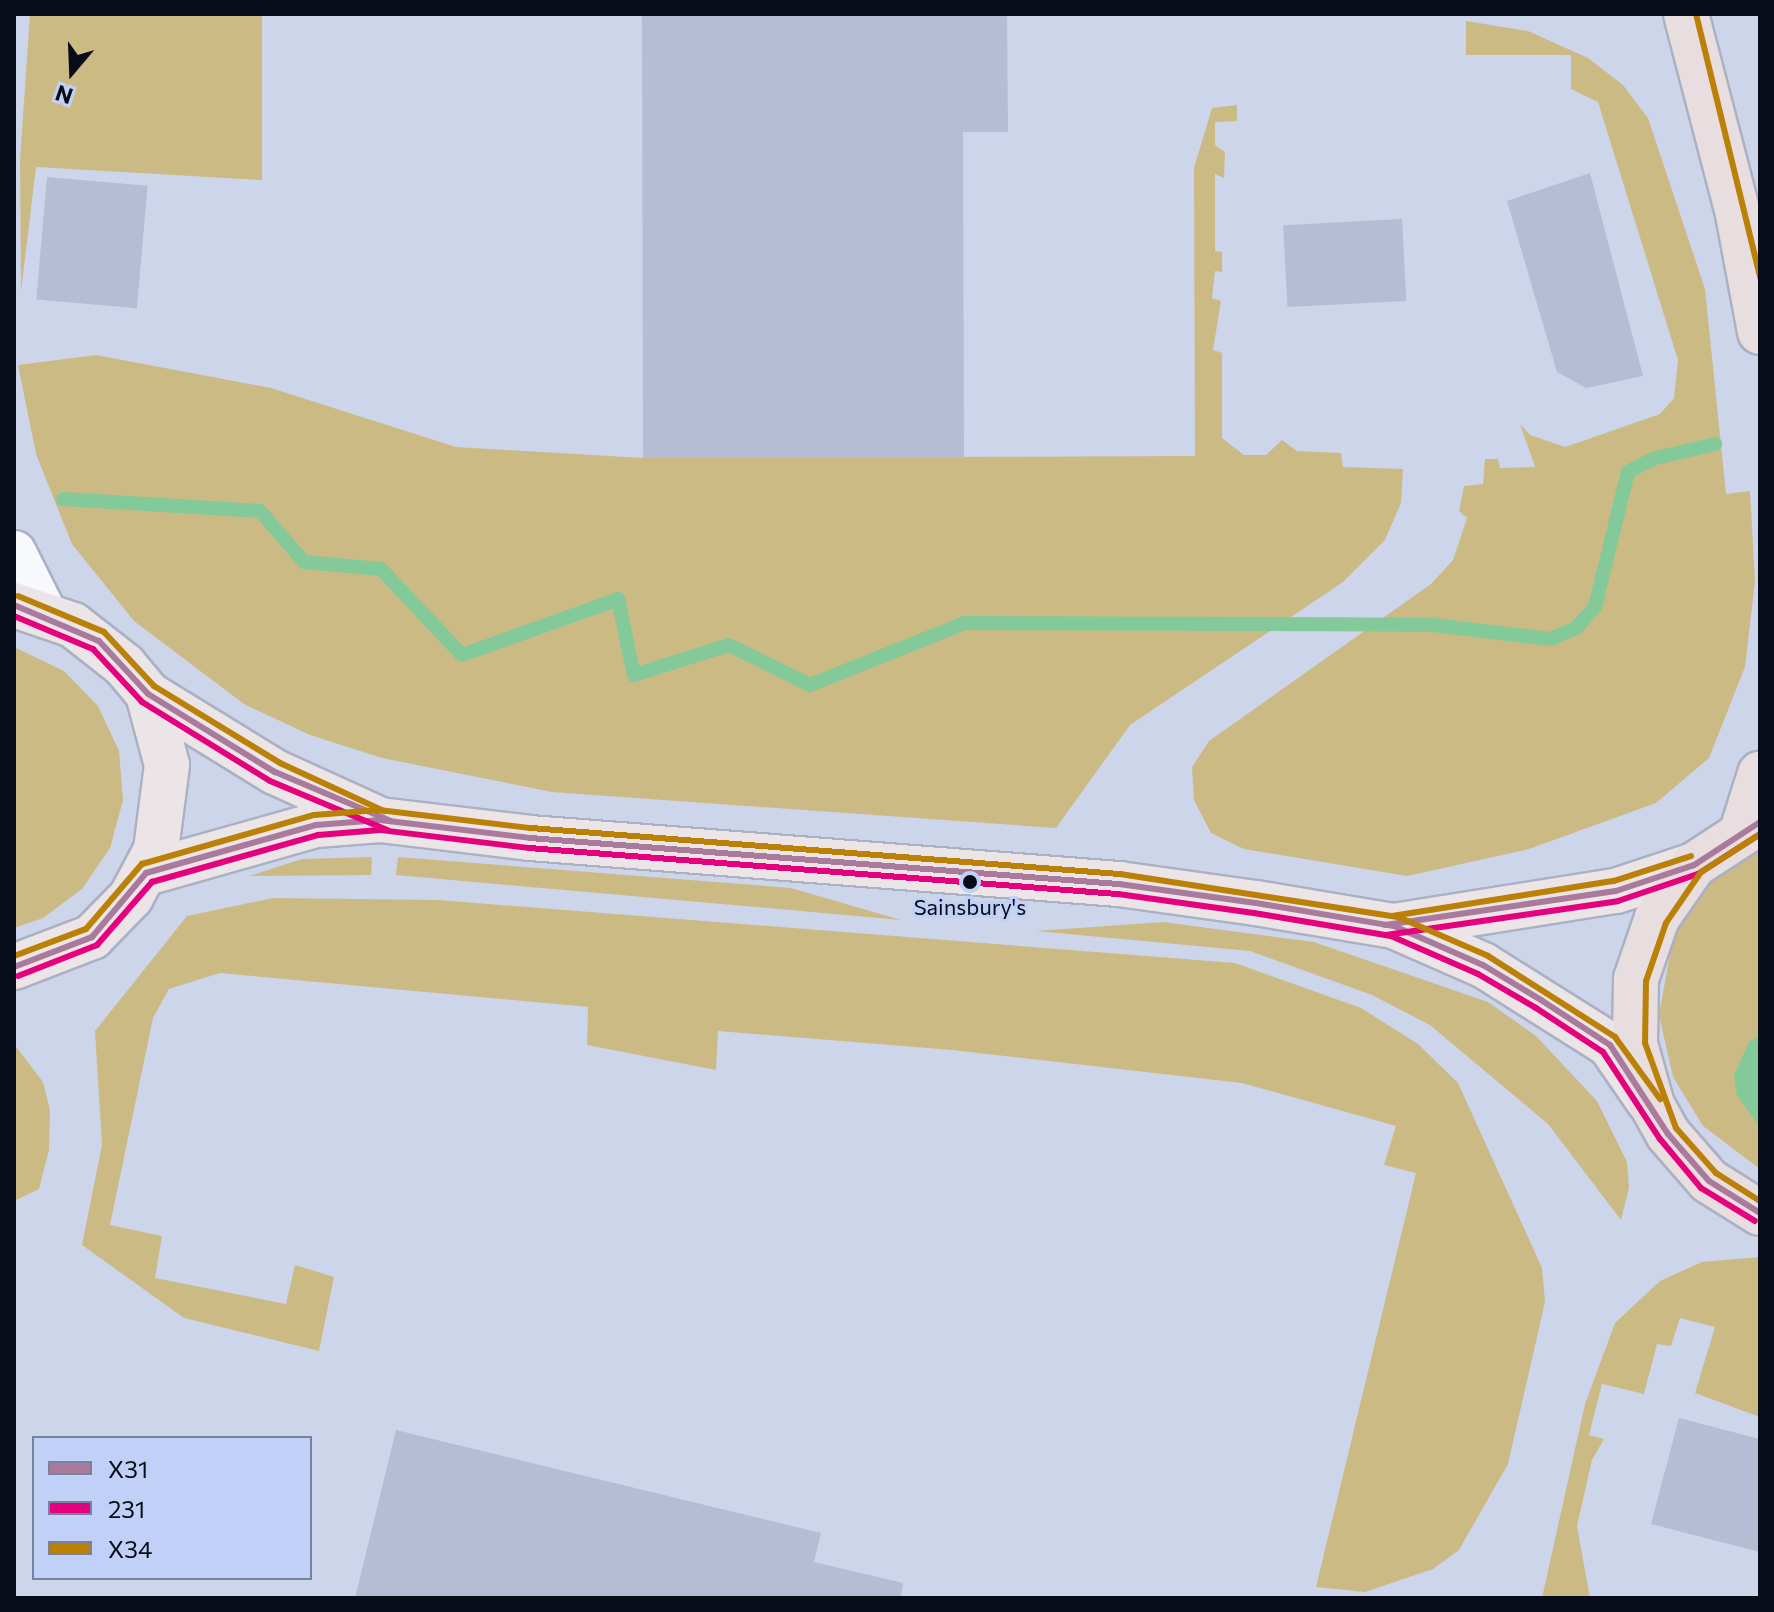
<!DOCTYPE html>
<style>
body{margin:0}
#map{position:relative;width:1774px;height:1612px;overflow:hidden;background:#cdd5ea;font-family:Commissioner,sans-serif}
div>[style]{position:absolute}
.green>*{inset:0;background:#ccba85}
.water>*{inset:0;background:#84c99a}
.stream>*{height:14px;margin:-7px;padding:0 7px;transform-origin:7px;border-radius:7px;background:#84c99a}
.building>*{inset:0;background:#b4bdd4;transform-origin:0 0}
.roads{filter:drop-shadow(2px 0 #abb1c2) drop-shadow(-2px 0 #abb1c2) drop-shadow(0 2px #abb1c2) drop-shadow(0 -2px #abb1c2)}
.minor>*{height:44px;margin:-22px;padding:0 22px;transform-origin:22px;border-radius:22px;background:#f8f9fc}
.primary>*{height:44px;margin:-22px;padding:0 22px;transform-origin:22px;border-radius:22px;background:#ece5e7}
.trunk>*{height:44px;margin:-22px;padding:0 22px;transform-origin:22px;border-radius:22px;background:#e8dee0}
.bus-1>*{height:6px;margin:-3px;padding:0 3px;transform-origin:3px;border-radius:3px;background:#a97a9b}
.bus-2>*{height:6px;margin:-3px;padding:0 3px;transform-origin:3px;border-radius:3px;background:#e5007d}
.bus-3>*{height:6px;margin:-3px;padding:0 3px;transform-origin:3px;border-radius:3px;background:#bb8006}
.dots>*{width:22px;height:22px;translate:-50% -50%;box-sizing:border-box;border:4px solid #c1d0f6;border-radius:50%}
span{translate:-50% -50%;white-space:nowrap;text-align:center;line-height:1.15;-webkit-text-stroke:6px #c1d0f6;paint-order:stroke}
.bus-label{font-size:22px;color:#080c19}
.frame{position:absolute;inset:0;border:16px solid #080c19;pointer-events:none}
.legend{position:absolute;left:32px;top:1436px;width:280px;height:144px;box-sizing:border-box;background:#c1d0f6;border:2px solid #77829e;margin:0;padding:10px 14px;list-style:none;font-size:24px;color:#080c19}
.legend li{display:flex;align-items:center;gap:16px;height:40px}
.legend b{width:40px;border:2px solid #77829e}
.north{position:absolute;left:32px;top:32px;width:80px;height:80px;-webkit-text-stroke:6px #c1d0f6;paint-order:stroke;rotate:199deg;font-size:22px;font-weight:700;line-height:32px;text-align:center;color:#080c19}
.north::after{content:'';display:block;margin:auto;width:28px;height:36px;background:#080c19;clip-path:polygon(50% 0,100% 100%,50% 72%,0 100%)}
</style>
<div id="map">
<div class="green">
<div style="clip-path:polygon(30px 14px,262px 14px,262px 180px,36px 167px,21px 292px,20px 160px)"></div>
<div style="clip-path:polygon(1466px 21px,1528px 31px,1588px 58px,1623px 85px,1648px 118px,1705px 289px,1726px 494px,1750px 491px,1755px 581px,1745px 667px,1709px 758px,1656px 803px,1529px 849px,1407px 876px,1244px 849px,1211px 833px,1194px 800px,1192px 767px,1209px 741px,1431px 584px,1453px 560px,1467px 518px,1459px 511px,1464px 486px,1483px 484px,1485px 459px,1498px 459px,1500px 468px,1535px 467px,1520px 424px,1530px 435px,1565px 447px,1660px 414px,1674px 398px,1678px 360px,1598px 102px,1571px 89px,1571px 55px,1466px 55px)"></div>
<div style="clip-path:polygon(1237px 105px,1237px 121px,1215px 122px,1215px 145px,1225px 152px,1224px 178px,1215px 174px,1215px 251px,1222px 252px,1222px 272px,1215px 271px,1212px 298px,1221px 301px,1213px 350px,1222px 353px,1222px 438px,1244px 455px,1266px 455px,1282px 440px,1297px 451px,1341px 453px,1343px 467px,1403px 469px,1401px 503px,1385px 540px,1343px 582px,1130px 725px,1056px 828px,552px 792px,382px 758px,310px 735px,244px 704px,134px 621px,72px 544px,36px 454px,18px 365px,96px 355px,271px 388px,456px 447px,643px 458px,1195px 456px,1194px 168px,1212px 108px)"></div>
<div style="clip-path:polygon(14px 647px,64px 671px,98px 706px,119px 751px,123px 800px,110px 848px,82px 889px,43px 918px,14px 928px)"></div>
<div style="clip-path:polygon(1760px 847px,1760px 1169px,1703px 1126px,1673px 1077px,1659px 1015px,1673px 938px,1692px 905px,1719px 874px)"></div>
<div style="clip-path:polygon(372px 857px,371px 875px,249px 876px,302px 859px)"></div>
<div style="clip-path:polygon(398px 857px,791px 888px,901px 920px,396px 875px)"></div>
<div style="clip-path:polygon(273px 898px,438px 900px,1235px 963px,1361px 1008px,1418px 1044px,1458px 1083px,1542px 1268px,1545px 1302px,1508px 1464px,1459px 1550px,1433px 1569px,1365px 1592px,1316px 1587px,1416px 1173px,1384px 1165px,1396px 1126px,1242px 1083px,952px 1050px,718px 1031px,716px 1070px,587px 1045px,588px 1007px,220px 973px,169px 989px,153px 1018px,110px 1225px,162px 1236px,155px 1278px,286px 1304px,295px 1265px,334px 1277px,319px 1351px,184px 1318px,82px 1245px,102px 1145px,95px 1031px,187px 916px)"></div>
<div style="clip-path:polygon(1163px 922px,1314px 942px,1488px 1002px,1536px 1036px,1597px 1101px,1627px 1162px,1629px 1188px,1621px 1220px,1548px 1124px,1430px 1025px,1372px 995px,1250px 951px,1036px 931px)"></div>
<div style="clip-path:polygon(14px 1044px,43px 1082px,50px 1110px,49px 1150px,39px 1189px,14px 1201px)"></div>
<div style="clip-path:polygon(1760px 1257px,1760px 1417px,1695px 1393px,1715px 1327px,1680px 1318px,1671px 1346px,1657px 1344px,1644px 1394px,1602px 1384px,1589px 1435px,1604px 1439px,1592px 1460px,1577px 1526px,1590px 1598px,1542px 1598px,1585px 1404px,1615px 1323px,1660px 1281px,1702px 1262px)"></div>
</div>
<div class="water">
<div style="clip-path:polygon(1760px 1035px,1760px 1127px,1737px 1095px,1734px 1075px,1749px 1042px)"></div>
</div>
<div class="stream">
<div style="left:63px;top:499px;width:197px;rotate:3.5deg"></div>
<div style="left:260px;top:511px;width:67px;rotate:49.2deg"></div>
<div style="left:304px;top:562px;width:77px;rotate:5.2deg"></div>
<div style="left:381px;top:569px;width:118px;rotate:46.7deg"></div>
<div style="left:462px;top:655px;width:166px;rotate:-19.7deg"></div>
<div style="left:618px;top:599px;width:78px;rotate:78.1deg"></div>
<div style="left:634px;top:675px;width:100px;rotate:-17.5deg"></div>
<div style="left:729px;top:645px;width:90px;rotate:26.3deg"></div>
<div style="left:810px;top:685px;width:167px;rotate:-21.8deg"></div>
<div style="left:965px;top:623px;width:468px;rotate:0.2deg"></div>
<div style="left:1433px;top:625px;width:119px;rotate:6.8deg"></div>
<div style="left:1551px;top:639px;width:27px;rotate:-24deg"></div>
<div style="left:1576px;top:628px;width:28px;rotate:-48deg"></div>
<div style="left:1595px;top:607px;width:139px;rotate:-76.3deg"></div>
<div style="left:1628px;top:472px;width:27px;rotate:-28deg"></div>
<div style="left:1652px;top:459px;width:65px;rotate:-13.4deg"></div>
</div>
<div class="building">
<div style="clip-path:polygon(642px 14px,1007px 14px,1008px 132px,963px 132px,964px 458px,643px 458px)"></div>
<div style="clip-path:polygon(1590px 173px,1643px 376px,1586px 388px,1557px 372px,1507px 201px)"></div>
<div style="left:47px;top:177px;width:101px;height:123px;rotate:5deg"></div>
<div style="left:1402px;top:219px;width:82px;height:119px;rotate:87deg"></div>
<div style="clip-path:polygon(1679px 1418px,1760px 1439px,1760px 1552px,1651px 1524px)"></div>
<div style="clip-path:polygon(396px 1430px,821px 1533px,814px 1562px,903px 1583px,901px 1598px,355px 1598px)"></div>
</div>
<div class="roads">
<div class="minor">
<div style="left:14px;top:553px;width:67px;rotate:63.4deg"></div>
</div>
<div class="primary">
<div style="left:14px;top:605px;width:62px;rotate:18.7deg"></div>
<div style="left:73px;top:625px;width:65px;rotate:38.1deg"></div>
<div style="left:124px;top:665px;width:38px;rotate:50deg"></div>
<div style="left:148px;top:694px;width:73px;rotate:75deg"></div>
<div style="left:167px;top:765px;width:86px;rotate:97.4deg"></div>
<div style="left:156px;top:850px;width:53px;rotate:118deg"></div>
<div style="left:131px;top:897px;width:56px;rotate:134.3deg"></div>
<div style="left:92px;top:937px;width:84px;rotate:159deg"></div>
<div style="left:148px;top:694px;width:149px;rotate:31.6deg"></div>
<div style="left:275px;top:772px;width:113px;rotate:24.5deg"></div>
<div style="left:146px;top:873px;width:177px;rotate:-15.8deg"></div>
<div style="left:316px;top:825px;width:64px;rotate:-4.5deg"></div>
<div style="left:380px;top:820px;width:151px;rotate:6.8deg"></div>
<div style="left:530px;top:838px;width:591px;rotate:4.47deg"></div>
<div style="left:1119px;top:884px;width:138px;rotate:7.9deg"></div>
<div style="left:1256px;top:903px;width:140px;rotate:9.5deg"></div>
<div style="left:1394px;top:926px;width:97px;rotate:23.7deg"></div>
<div style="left:1483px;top:965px;width:150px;rotate:32.2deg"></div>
<div style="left:1610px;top:1045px;width:67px;rotate:55.4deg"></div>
<div style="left:1394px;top:926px;width:225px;rotate:-9deg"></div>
<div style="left:1616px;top:891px;width:82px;rotate:-18.4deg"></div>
</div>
<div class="trunk">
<div style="left:1686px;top:14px;width:207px;rotate:75.4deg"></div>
<div style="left:1738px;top:214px;width:120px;rotate:79.4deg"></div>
<div style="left:1760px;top:822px;width:79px;rotate:146.9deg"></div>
<div style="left:1694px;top:865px;width:65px;rotate:124.9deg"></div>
<div style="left:1657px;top:918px;width:65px;rotate:109deg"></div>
<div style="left:1636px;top:979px;width:65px;rotate:90.9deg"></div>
<div style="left:1635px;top:1044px;width:63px;rotate:74.4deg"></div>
<div style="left:1652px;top:1105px;width:33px;rotate:61deg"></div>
<div style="left:1668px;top:1134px;width:62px;rotate:48.9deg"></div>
<div style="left:1709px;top:1181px;width:60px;rotate:32.1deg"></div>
<div style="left:1743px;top:828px;width:57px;rotate:-72.5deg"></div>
</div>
</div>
<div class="bus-1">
<div style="left:14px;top:605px;width:92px;rotate:23deg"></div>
<div style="left:99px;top:641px;width:72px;rotate:47.2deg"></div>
<div style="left:148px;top:694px;width:149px;rotate:31.6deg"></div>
<div style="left:275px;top:772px;width:126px;rotate:22.9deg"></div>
<div style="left:1385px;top:925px;width:233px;rotate:-8.4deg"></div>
<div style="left:1616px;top:891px;width:82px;rotate:-18.4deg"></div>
<div style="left:1694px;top:865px;width:79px;rotate:-33.1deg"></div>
<div style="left:14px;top:967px;width:84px;rotate:-21deg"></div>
<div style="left:92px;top:937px;width:84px;rotate:-49.8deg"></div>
<div style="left:146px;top:873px;width:177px;rotate:-15.8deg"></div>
<div style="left:316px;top:825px;width:64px;rotate:-4.5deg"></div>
<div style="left:380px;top:820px;width:151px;rotate:6.8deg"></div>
<div style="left:530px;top:838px;width:591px;rotate:4.47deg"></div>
<div style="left:1119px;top:884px;width:138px;rotate:7.9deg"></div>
<div style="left:1256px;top:903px;width:140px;rotate:9.5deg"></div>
<div style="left:1394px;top:926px;width:97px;rotate:23.7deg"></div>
<div style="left:1483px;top:965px;width:68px;rotate:31.1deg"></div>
<div style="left:1541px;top:1000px;width:82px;rotate:33.1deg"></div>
<div style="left:1610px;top:1045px;width:106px;rotate:56.9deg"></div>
<div style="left:1668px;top:1134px;width:62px;rotate:48.9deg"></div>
<div style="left:1709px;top:1181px;width:60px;rotate:32.1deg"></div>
</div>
<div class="bus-2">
<div style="left:14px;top:616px;width:86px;rotate:22.7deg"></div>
<div style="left:93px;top:649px;width:72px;rotate:47.2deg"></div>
<div style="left:142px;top:702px;width:150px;rotate:31.7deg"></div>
<div style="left:270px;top:781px;width:127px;rotate:22.7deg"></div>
<div style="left:1386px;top:935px;width:234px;rotate:-8.3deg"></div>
<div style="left:1618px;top:901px;width:84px;rotate:-18.6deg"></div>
<div style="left:1698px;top:874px;width:74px;rotate:-32.8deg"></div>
<div style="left:18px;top:976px;width:85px;rotate:-21.4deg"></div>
<div style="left:97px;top:945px;width:84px;rotate:-48.9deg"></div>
<div style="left:152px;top:882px;width:173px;rotate:-15.8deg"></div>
<div style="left:318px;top:835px;width:62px;rotate:-4.6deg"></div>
<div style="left:380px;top:830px;width:150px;rotate:6.9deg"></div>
<div style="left:529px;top:848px;width:591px;rotate:4.47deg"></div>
<div style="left:1118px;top:894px;width:137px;rotate:8deg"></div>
<div style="left:1254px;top:913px;width:139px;rotate:9.5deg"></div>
<div style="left:1391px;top:936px;width:95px;rotate:23.6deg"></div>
<div style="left:1478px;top:974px;width:67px;rotate:30.4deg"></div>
<div style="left:1536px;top:1008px;width:80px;rotate:33.3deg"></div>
<div style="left:1603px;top:1052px;width:104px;rotate:56.8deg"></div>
<div style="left:1660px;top:1139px;width:64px;rotate:50.1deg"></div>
<div style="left:1701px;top:1188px;width:63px;rotate:31.4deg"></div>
</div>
<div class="bus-3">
<div style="left:1696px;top:14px;width:271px;rotate:76.3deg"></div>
<div style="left:18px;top:596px;width:93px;rotate:22.7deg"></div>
<div style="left:104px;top:632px;width:74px;rotate:47.2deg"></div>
<div style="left:154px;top:686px;width:148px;rotate:31.4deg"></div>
<div style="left:280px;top:763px;width:115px;rotate:24.8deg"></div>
<div style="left:1760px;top:834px;width:70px;rotate:147.2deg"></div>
<div style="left:1701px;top:872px;width:62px;rotate:124.5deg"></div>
<div style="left:1666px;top:923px;width:61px;rotate:109deg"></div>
<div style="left:1646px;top:981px;width:62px;rotate:90.9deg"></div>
<div style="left:1645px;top:1043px;width:90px;rotate:70deg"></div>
<div style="left:1676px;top:1128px;width:60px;rotate:48.4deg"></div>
<div style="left:1716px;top:1173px;width:52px;rotate:32.5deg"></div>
<div style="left:1392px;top:916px;width:225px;rotate:-9deg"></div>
<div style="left:1614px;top:881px;width:81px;rotate:-18deg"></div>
<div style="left:14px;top:956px;width:77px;rotate:-20.6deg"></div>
<div style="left:86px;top:929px;width:86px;rotate:-49.3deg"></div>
<div style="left:142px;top:864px;width:179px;rotate:-15.9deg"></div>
<div style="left:314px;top:815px;width:65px;rotate:-4.4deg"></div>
<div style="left:379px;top:810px;width:153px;rotate:6.8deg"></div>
<div style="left:531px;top:828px;width:591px;rotate:4.47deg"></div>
<div style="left:1120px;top:874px;width:281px;rotate:8.8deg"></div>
<div style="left:1398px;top:917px;width:98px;rotate:23.4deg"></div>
<div style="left:1488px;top:956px;width:151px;rotate:32.5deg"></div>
<div style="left:1615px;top:1037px;width:77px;rotate:54deg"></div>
</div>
<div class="dots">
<div style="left:970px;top:882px;background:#080c19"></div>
</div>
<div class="bus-label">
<span style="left:970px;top:907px">Sainsbury's</span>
</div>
<div class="frame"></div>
<ul class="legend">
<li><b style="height:10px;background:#a97a9b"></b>X31</li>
<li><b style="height:10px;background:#e5007d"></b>231</li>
<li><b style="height:10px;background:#bb8006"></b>X34</li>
</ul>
<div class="north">N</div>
</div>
